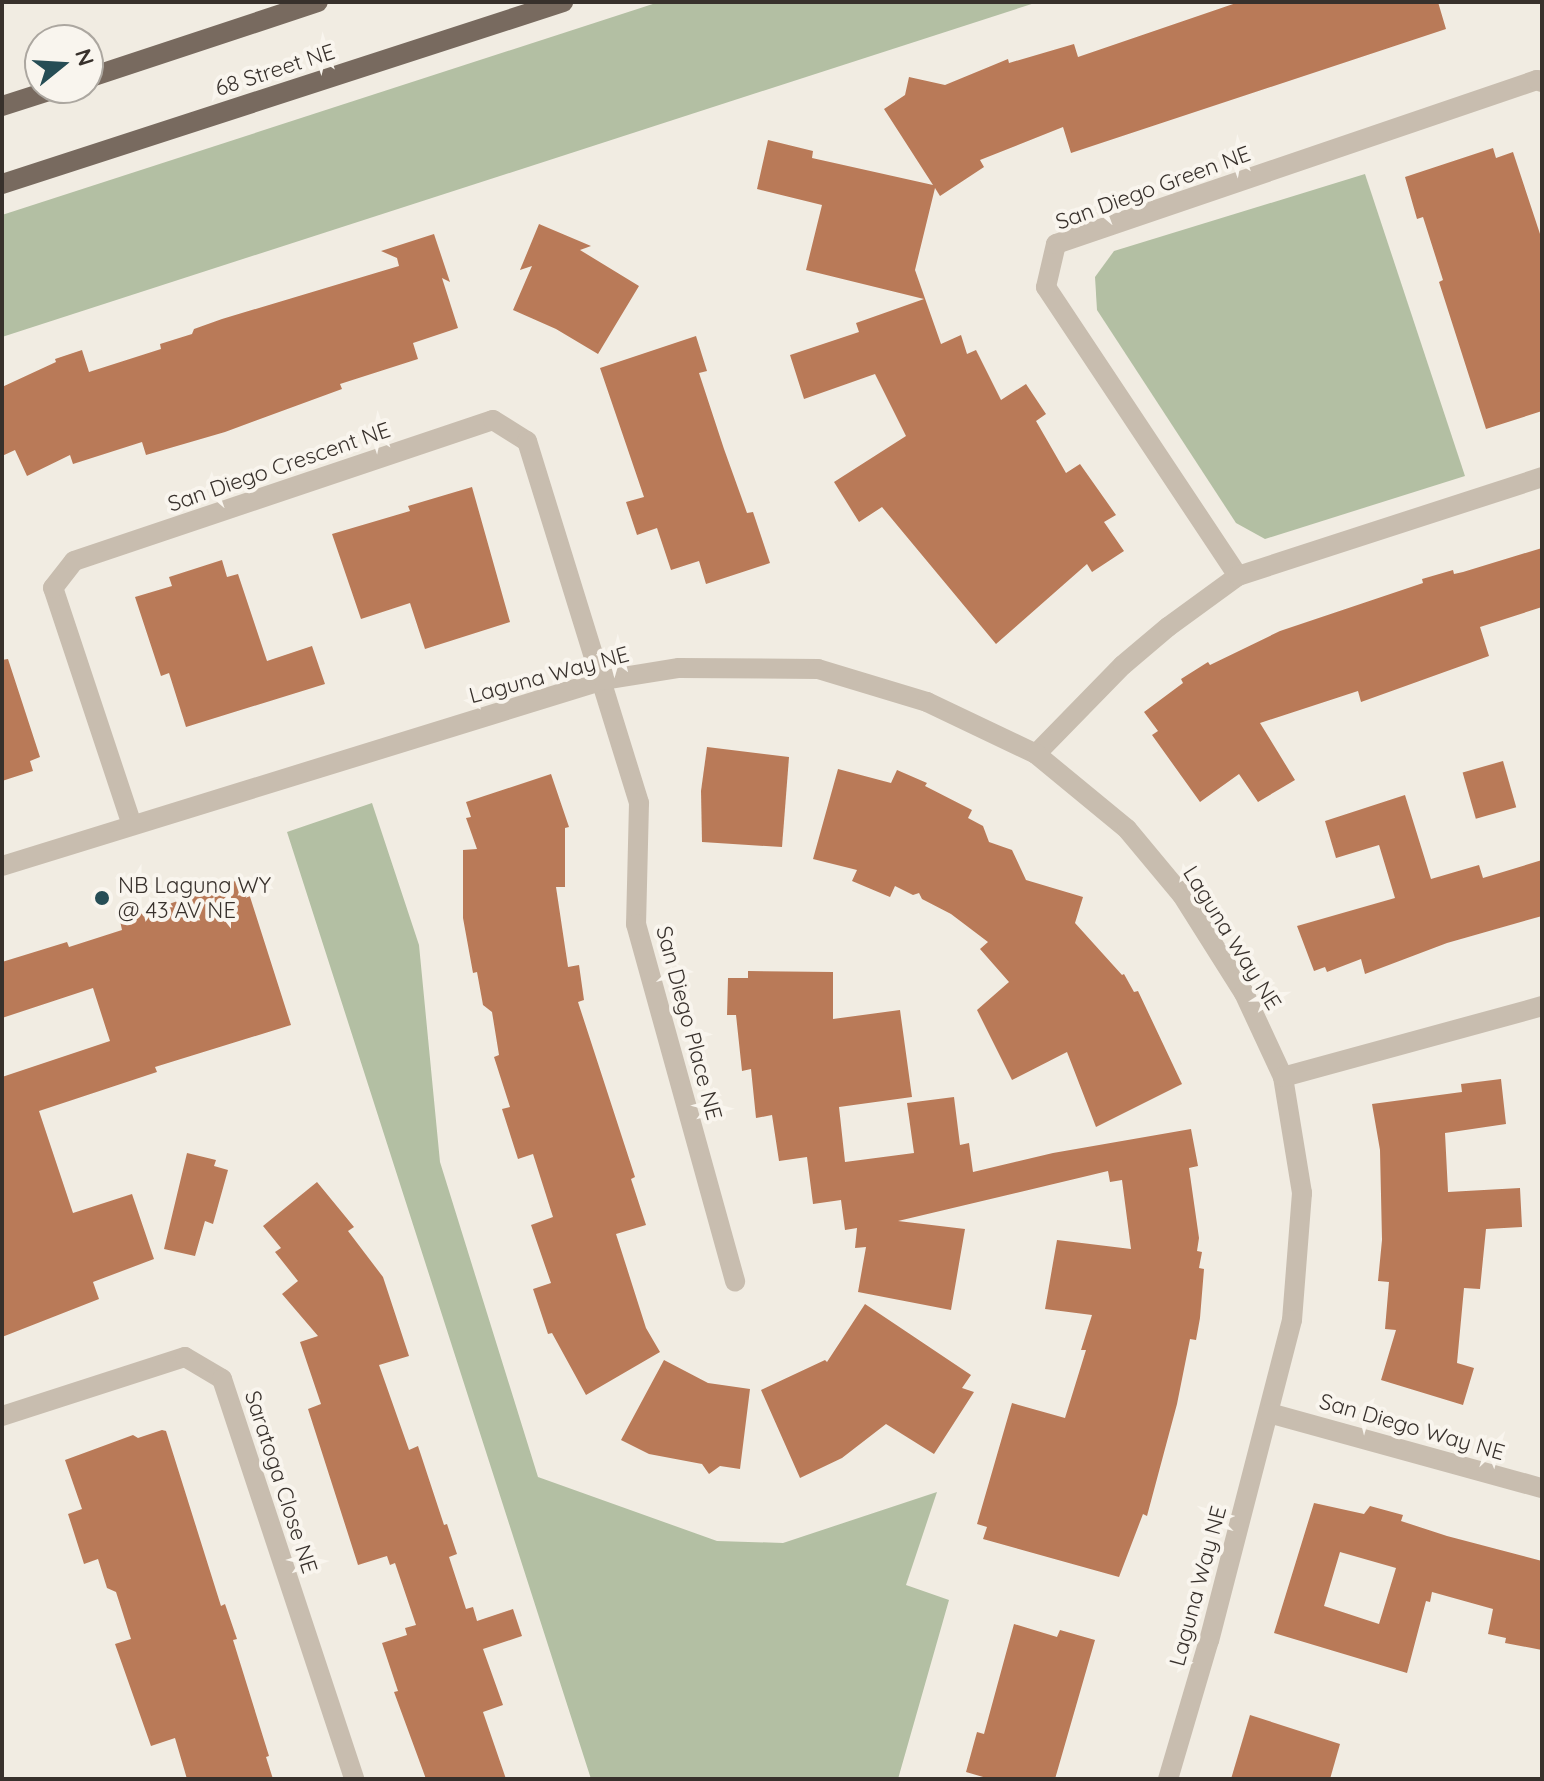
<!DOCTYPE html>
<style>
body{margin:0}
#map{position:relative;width:1544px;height:1781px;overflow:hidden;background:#f1ece2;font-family:Quicksand,sans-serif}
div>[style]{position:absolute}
.green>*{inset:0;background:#b3bfa3}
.building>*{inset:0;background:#b97a58;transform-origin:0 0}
.minor>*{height:20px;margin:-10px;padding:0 10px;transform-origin:10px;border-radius:10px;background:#c8bdaf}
.major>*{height:20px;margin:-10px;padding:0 10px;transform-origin:10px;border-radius:10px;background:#786a5f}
.dots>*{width:22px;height:22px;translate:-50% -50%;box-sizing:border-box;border:4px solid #f9f5ee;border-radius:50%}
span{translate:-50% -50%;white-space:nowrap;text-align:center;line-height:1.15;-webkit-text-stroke:8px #f9f5ee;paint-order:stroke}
.street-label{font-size:22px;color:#38312c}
.poi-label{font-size:22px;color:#38312c}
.left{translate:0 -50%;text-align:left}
.frame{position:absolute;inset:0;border:4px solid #38312c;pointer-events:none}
.north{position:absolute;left:24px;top:24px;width:80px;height:80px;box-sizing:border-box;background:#f9f5ee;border:2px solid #aca7a0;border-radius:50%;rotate:72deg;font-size:22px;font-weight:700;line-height:32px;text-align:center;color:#38312c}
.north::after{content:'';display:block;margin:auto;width:28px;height:36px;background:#264d55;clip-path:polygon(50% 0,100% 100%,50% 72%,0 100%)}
</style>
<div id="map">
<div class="green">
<div style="clip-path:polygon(659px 2px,1038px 2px,2px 337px,2px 215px)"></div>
<div style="clip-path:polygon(1365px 174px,1465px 476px,1265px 539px,1236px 523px,1097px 310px,1095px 277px,1114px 251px)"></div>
<div style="clip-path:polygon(372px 803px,419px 945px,440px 1162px,538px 1477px,717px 1541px,783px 1543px,937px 1492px,906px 1585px,949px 1600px,898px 1779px,591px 1779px,287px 832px)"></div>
</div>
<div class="building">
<div style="clip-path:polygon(1239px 2px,1438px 2px,1446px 29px,1071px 153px,1063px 127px,980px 160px,984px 167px,940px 196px,935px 188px,915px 270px,941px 344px,961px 335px,967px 354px,976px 350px,1001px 400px,1026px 384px,1046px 414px,1036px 421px,1066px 473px,1080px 464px,1116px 515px,1104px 522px,1124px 551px,1092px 572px,1087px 564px,996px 644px,882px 507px,859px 522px,834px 482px,906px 436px,875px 374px,804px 399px,790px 355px,859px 332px,856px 323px,924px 299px,806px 270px,822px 205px,757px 189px,768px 140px,813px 151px,812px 158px,933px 185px,884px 109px,905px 95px,909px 77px,945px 85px,1008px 59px,1009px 63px,1074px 44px,1078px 57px)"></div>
<div style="clip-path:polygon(1493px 148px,1496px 158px,1513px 152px,1542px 240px,1542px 411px,1486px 429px,1439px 282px,1443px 280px,1423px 217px,1417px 219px,1405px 177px)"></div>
<div style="clip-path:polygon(539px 224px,591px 246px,580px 250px,639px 286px,598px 354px,556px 329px,513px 310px,532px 266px,520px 270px)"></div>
<div style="clip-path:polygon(434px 234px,450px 282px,442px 278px,458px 328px,413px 343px,418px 359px,340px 384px,342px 389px,225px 432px,146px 455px,142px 442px,73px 464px,70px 455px,27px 476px,15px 450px,2px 456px,2px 387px,56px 362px,55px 359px,82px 350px,89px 372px,161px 349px,160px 344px,192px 334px,194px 329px,222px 319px,399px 266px,397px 258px,381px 251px)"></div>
<div style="clip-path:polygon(696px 336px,707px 371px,699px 373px,724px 449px,747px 513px,753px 512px,770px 563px,706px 584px,699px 561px,671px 570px,657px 528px,637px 535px,626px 502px,644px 497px,600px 368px)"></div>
<div style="clip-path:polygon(472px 487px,510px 622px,425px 649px,410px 603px,361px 619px,332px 534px,410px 511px,408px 506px)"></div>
<div style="clip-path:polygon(1542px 548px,1542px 607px,1480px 627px,1489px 656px,1361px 702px,1358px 691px,1260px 723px,1295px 780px,1258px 802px,1239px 774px,1200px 802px,1152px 735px,1158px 731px,1144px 712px,1183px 683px,1181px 679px,1208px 662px,1210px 665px,1280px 631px,1423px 583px,1422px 579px,1453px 570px,1454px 574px,1463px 572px)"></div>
<div style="clip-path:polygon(222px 560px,227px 577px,238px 574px,267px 661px,312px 646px,325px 684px,186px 727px,169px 673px,161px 676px,135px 597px,172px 586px,169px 577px)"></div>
<div style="clip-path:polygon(8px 659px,40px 757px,30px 761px,33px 771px,2px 781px,2px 660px)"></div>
<div style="clip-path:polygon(707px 747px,789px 757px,782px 847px,702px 842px,701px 791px)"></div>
<div style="left:1503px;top:761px;width:48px;height:42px;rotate:74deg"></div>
<div style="clip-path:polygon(838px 769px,891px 783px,897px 770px,927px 783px,925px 786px,972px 810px,968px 818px,983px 826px,989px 842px,1012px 850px,1026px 880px,1083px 897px,1075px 923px,1122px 975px,1124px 974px,1134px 992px,1138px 991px,1182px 1084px,1096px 1127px,1067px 1052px,1012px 1080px,977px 1010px,1009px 982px,980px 949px,988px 942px,951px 914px,922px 899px,919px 893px,913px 895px,895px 886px,890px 897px,852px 881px,857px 870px,813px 859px)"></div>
<div style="clip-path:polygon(551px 774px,569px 827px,565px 828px,565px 887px,556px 887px,568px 967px,579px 965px,584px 1000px,578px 1002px,635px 1177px,631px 1179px,646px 1225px,616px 1234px,646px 1328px,660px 1352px,586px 1395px,552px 1333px,548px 1334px,533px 1289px,551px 1283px,531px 1225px,553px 1217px,533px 1154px,518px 1159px,502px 1109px,510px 1107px,494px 1057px,499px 1055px,492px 1012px,483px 1005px,477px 972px,473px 973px,463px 918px,463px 850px,477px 849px,466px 818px,471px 817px,466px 802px)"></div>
<div style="clip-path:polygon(1405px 795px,1431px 879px,1479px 865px,1483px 878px,1542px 860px,1542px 916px,1447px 943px,1365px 974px,1361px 959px,1327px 972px,1325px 967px,1314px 971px,1297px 926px,1395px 898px,1379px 845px,1336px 858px,1325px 821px)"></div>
<div style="clip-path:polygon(244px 878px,291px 1025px,155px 1067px,157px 1072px,39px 1111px,73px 1213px,132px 1194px,154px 1259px,93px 1282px,99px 1299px,2px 1337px,2px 1077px,110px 1041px,93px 988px,2px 1018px,2px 962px,67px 942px,69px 947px,122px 930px,120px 921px)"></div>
<div style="clip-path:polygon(748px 971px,833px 972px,833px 1019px,900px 1010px,912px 1097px,839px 1107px,845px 1162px,914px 1153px,907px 1103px,954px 1097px,960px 1145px,969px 1143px,973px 1172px,1053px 1153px,1191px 1129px,1198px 1166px,1189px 1168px,1199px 1238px,1197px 1251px,1202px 1252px,1199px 1268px,1204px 1269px,1200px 1318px,1196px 1340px,1190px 1339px,1177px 1404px,1147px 1516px,1143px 1514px,1119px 1577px,983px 1539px,987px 1527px,977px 1524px,1012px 1403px,1065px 1418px,1086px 1350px,1081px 1350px,1092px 1315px,1045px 1309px,1057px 1240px,1131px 1249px,1122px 1180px,1110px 1182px,1108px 1171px,898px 1221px,965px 1229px,951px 1310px,858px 1292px,866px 1247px,855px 1248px,857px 1228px,845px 1230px,841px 1200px,813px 1204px,807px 1157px,779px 1161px,772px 1115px,756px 1118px,751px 1069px,742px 1071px,736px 1015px,727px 1015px,728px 978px,748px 978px)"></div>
<div style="clip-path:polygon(1501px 1079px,1506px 1124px,1445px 1133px,1448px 1192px,1520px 1188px,1522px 1227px,1486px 1229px,1480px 1289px,1464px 1288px,1457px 1363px,1474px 1368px,1463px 1405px,1381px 1380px,1396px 1330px,1385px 1329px,1389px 1282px,1378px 1281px,1382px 1240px,1380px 1150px,1372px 1104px,1462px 1092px,1461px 1084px)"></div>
<div style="clip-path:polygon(187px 1153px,216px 1160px,214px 1166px,228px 1170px,213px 1224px,205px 1221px,195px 1256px,164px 1249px)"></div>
<div style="clip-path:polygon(317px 1182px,354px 1227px,348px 1231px,383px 1277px,409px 1356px,379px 1365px,409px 1450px,418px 1446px,444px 1525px,447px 1524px,457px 1554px,449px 1557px,466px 1609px,473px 1607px,477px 1621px,513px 1609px,522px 1636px,483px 1649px,503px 1705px,483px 1712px,506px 1779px,426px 1779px,394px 1692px,398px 1691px,382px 1643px,407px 1635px,405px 1628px,416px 1625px,395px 1563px,390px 1565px,387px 1556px,358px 1565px,308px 1409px,321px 1404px,300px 1342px,318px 1336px,282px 1294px,298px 1281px,275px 1252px,281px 1248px,263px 1226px)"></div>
<div style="clip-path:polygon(865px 1304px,971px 1375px,962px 1388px,974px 1392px,934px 1454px,886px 1424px,842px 1458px,800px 1478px,761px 1390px,825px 1360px,827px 1362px)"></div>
<div style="clip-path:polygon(664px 1360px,708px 1383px,750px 1389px,740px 1469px,720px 1466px,709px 1474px,702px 1464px,649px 1454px,621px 1440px)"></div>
<div style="clip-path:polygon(162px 1430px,166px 1431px,221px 1606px,225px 1604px,237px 1639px,233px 1640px,269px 1756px,266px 1757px,273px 1779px,187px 1779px,175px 1738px,151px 1746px,115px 1644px,131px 1639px,116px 1592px,107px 1588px,98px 1559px,84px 1564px,68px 1514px,82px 1509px,65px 1460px,133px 1435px,138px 1438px)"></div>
<div style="clip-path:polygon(evenodd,1314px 1503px,1364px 1514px,1370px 1506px,1403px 1515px,1401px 1521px,1447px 1536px,1542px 1561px,1542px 1650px,1505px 1643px,1506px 1638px,1488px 1634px,1493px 1609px,1432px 1592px,1430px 1602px,1426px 1601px,1407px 1673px,1274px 1633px,1314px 1503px,1340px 1552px,1396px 1568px,1379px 1624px,1324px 1606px,1340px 1552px)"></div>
<div style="clip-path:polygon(1014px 1624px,1057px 1637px,1060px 1630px,1095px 1640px,1055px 1779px,990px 1779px,966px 1772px,977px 1732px,984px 1734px)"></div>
<div style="clip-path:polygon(1250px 1715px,1340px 1744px,1330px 1779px,1231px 1779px)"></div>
</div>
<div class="minor">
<div style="left:1238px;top:576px;width:347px;rotate:-123.6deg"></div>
<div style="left:1046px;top:287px;width:44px;rotate:-76.9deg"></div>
<div style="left:1056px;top:244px;width:508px;rotate:-18.83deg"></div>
<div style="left:1537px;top:80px;width:5px;rotate:22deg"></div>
<div style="left:1036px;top:754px;width:124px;rotate:-45.7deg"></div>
<div style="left:1123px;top:665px;width:59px;rotate:-40.2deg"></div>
<div style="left:1168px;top:627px;width:87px;rotate:-36.1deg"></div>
<div style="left:1238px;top:576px;width:320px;rotate:-18deg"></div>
<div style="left:132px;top:825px;width:250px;rotate:-108.4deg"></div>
<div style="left:53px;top:588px;width:34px;rotate:-52deg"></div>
<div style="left:74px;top:561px;width:442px;rotate:-18.6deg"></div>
<div style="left:493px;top:420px;width:40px;rotate:32deg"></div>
<div style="left:527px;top:441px;width:379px;rotate:72.8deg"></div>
<div style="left:639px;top:803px;width:121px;rotate:91.4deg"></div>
<div style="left:636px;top:924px;width:371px;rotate:74.5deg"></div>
<div style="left:2px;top:866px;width:630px;rotate:-17.17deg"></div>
<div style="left:604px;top:680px;width:76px;rotate:-9.1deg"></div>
<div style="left:679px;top:668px;width:139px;rotate:0.4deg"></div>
<div style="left:818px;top:669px;width:114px;rotate:16.8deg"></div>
<div style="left:927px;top:702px;width:121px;rotate:25.5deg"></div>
<div style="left:1036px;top:754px;width:118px;rotate:39.5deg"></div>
<div style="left:1127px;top:829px;width:86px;rotate:50.2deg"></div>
<div style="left:1182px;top:895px;width:116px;rotate:57.7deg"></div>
<div style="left:1244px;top:993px;width:93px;rotate:65.1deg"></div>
<div style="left:1283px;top:1077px;width:118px;rotate:80.7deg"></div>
<div style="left:1302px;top:1193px;width:127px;rotate:94.5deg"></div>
<div style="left:1292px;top:1320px;width:331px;rotate:104.5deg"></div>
<div style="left:1209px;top:1640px;width:145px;rotate:106.4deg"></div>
<div style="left:1283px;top:1077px;width:269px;rotate:-15.3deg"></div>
<div style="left:1269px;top:1413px;width:283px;rotate:15.4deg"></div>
<div style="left:2px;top:1416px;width:192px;rotate:-17.9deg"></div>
<div style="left:185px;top:1357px;width:43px;rotate:30.7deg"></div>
<div style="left:222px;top:1379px;width:421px;rotate:71.7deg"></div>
</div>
<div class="major">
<div style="left:88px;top:78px;width:242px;rotate:-18.3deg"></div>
<div style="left:2px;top:106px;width:59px;rotate:-17.8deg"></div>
<div style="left:2px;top:184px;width:590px;rotate:-17.97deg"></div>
</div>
<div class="dots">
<div style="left:102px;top:898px;background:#264d55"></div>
</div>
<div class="street-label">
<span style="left:275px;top:70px;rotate:-18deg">68 Street NE</span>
<span style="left:1153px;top:188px;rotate:-20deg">San Diego Green NE</span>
<span style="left:279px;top:467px;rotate:-19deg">San Diego Crescent NE</span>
<span style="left:549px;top:675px;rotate:-15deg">Laguna Way NE</span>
<span style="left:1232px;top:938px;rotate:58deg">Laguna Way NE</span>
<span style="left:689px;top:1023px;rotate:75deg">San Diego Place NE</span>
<span style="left:1412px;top:1427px;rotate:16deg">San Diego Way NE</span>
<span style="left:281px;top:1482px;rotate:72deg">Saratoga Close NE</span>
<span style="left:1198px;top:1586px;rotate:-75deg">Laguna Way NE</span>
</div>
<div class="poi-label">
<span class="left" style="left:118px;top:898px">NB Laguna WY<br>@ 43 AV NE</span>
</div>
<div class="frame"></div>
<div class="north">N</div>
</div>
